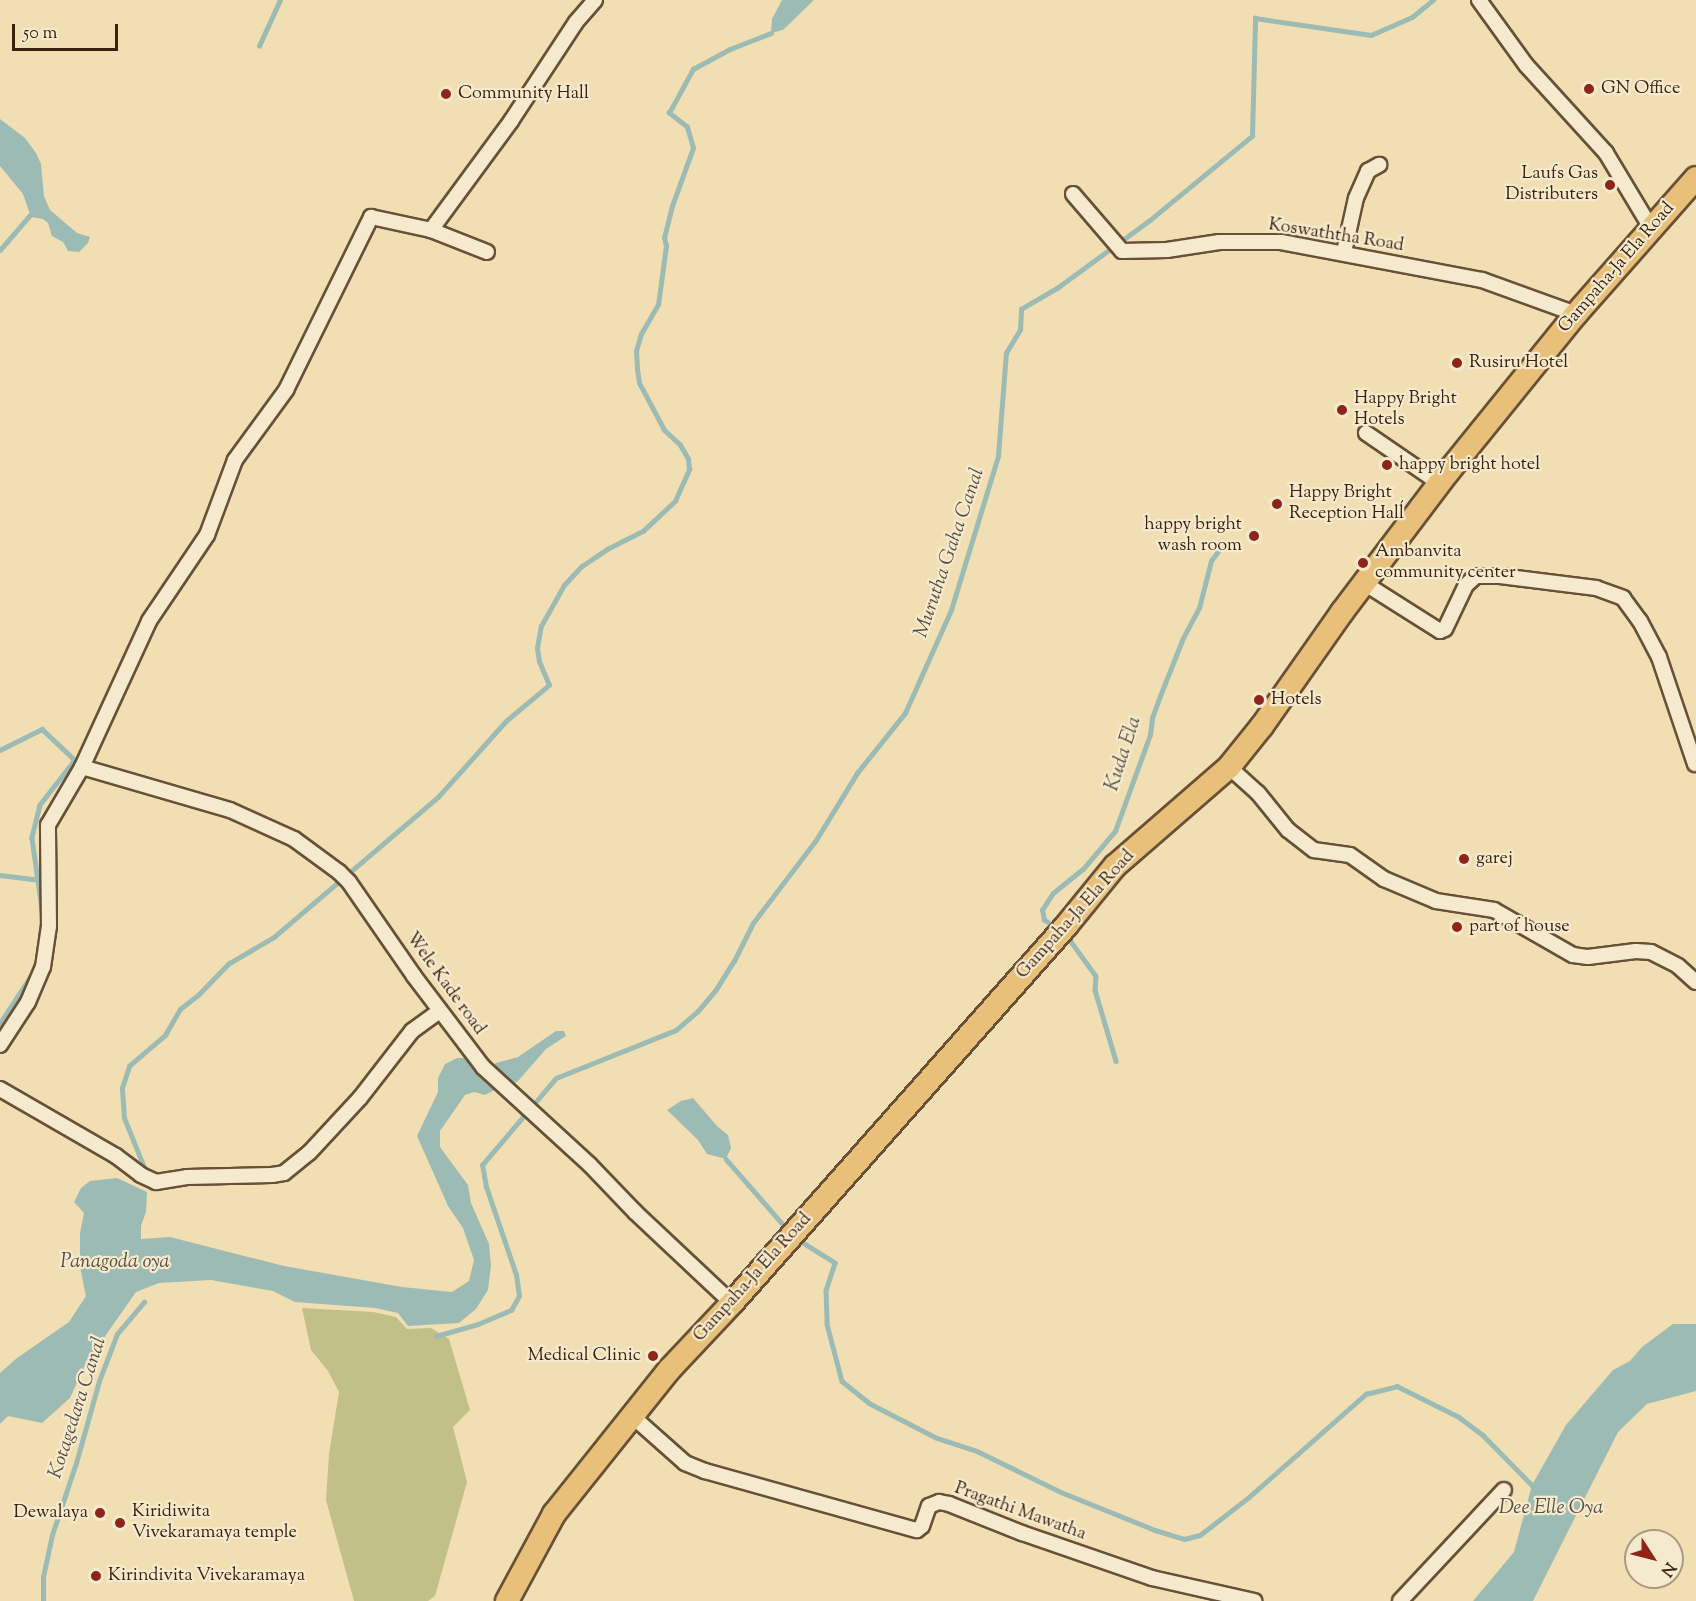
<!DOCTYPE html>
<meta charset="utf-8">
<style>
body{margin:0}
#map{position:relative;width:1696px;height:1601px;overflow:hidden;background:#f1dfb3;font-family:"Sorts Mill Goudy",serif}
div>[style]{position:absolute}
.green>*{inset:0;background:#c0c088}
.water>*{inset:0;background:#9cbbb4}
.stream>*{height:4.5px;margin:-2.25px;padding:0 2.25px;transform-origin:2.25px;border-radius:2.25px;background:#9cbbb4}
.roads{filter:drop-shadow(2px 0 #685036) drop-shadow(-2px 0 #685036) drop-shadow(0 2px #685036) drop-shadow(0 -2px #685036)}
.minor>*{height:14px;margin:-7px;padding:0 7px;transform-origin:7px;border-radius:7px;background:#f6eace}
.trunk>*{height:22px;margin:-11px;padding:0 11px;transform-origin:11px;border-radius:11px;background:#e8c07a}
.dots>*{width:16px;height:16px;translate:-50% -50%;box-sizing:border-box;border:3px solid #f6eace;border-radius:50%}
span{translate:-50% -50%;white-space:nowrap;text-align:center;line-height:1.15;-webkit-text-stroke:4.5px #f6eace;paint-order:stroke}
.poi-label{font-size:18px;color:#3b200d}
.left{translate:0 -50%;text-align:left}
.right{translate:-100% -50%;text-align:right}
.street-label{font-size:18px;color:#3b200d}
.water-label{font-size:20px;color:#584e3f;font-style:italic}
.north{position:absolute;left:1624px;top:1529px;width:60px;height:60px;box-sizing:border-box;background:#f6eace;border:2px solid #ab9981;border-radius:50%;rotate:126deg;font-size:16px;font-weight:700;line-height:24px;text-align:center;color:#3b200d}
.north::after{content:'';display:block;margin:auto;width:21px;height:27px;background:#8f2418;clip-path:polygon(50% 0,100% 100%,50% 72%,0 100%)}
.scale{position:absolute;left:12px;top:24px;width:106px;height:27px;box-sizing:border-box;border:3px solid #3b200d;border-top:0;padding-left:8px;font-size:18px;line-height:21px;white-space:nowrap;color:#3b200d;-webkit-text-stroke:4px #f6eace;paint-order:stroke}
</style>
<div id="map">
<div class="green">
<div style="clip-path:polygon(302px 1308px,373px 1312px,396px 1317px,407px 1329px,431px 1328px,449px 1339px,470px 1410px,453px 1427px,467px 1482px,435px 1596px,428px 1601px,354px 1601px,326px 1500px,329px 1454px,339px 1392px,328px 1371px,311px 1350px)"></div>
</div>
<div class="water">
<div style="clip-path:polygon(782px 0,814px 0,783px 30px,771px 33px,772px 19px)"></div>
<div style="clip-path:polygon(0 119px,25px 138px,36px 153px,41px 164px,44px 196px,50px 210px,77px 233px,90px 237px,88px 243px,79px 252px,68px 251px,63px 242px,52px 236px,48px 223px,43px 219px,31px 217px,23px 194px,0 166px)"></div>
<div style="clip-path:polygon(556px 1031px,564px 1031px,566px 1036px,546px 1049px,518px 1081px,507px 1088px,488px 1070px,496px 1063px,518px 1057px)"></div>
<div style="clip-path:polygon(457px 1058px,468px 1058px,474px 1070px,501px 1087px,485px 1095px,474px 1092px,465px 1095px,440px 1131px,440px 1147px,468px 1185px,471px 1203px,489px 1244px,491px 1265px,488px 1290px,476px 1309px,459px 1323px,408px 1326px,398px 1313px,375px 1308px,295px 1302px,273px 1291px,211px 1280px,159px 1283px,136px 1292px,85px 1365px,70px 1398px,42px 1423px,8px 1416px,0 1424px,0 1373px,17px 1358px,69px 1322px,86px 1296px,80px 1267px,80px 1233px,84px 1213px,74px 1202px,81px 1188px,90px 1181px,117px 1178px,147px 1192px,146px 1212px,141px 1226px,141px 1239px,170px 1237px,284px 1266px,402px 1287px,452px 1292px,469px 1281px,474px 1260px,463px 1228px,448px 1206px,417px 1136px,438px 1092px,438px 1078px,445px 1064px)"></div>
<div style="clip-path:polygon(693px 1098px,717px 1126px,728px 1135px,731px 1148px,726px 1159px,707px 1154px,698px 1140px,667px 1110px,681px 1101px)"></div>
<div style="clip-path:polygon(1673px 1324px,1696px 1324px,1696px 1391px,1647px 1404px,1618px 1432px,1533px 1601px,1473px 1601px,1514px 1552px,1532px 1485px,1566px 1425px,1613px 1370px,1630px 1361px,1642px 1347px)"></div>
</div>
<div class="stream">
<div style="left:259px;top:46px;width:51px;rotate:-65.5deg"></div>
<div style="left:0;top:250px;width:46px;rotate:-49.4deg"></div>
<div style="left:0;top:750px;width:47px;rotate:-26.6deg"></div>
<div style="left:42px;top:729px;width:45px;rotate:43.2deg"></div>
<div style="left:75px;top:760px;width:57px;rotate:127.9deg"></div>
<div style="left:40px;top:805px;width:34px;rotate:104deg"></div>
<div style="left:32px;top:838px;width:79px;rotate:82deg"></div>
<div style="left:43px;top:916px;width:23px;rotate:97deg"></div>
<div style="left:0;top:875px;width:38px;rotate:7deg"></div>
<div style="left:1055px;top:927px;width:13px;rotate:-148deg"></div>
<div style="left:1044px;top:920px;width:10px;rotate:-101deg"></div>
<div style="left:1042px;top:910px;width:20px;rotate:-57deg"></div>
<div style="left:1053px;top:893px;width:38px;rotate:-39deg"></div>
<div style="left:1083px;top:869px;width:50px;rotate:-49.9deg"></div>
<div style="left:1115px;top:831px;width:102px;rotate:-70deg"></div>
<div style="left:1150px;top:735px;width:17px;rotate:-83deg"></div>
<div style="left:1152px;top:718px;width:23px;rotate:-70deg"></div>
<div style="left:1160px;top:696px;width:62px;rotate:-68.4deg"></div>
<div style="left:1183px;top:638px;width:34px;rotate:-62deg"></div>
<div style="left:1199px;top:608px;width:49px;rotate:-75.7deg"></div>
<div style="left:1211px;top:561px;width:14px;rotate:-54deg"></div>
<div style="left:1067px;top:936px;width:49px;rotate:54.1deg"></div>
<div style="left:1096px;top:976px;width:14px;rotate:94deg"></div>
<div style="left:1095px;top:990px;width:74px;rotate:73.5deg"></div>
<div style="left:0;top:1023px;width:59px;rotate:-56.9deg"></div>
<div style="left:32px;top:974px;width:19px;rotate:-69deg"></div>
<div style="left:726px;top:1159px;width:84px;rotate:48.9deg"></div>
<div style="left:147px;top:1175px;width:61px;rotate:-112deg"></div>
<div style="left:124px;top:1118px;width:30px;rotate:-94deg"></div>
<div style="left:122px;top:1088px;width:23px;rotate:-72deg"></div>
<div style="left:129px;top:1066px;width:48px;rotate:-40.7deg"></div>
<div style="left:165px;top:1035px;width:30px;rotate:-60deg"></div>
<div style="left:180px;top:1009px;width:23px;rotate:-38deg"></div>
<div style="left:198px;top:995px;width:43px;rotate:-45.9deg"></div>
<div style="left:228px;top:964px;width:53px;rotate:-30.4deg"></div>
<div style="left:274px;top:937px;width:216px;rotate:-40.5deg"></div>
<div style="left:438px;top:797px;width:102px;rotate:-48.2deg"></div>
<div style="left:506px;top:721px;width:56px;rotate:-39.9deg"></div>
<div style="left:549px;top:685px;width:25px;rotate:-113deg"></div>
<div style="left:539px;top:662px;width:14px;rotate:-98deg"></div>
<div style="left:537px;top:648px;width:22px;rotate:-80deg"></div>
<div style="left:541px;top:626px;width:47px;rotate:-60.7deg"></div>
<div style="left:564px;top:585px;width:26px;rotate:-47deg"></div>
<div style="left:582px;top:566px;width:30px;rotate:-34deg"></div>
<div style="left:607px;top:549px;width:40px;rotate:-26.6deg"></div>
<div style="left:643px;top:531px;width:44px;rotate:-43.2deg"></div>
<div style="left:675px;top:501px;width:35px;rotate:-66deg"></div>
<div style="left:689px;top:469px;width:10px;rotate:-96deg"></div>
<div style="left:688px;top:459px;width:16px;rotate:-120deg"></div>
<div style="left:680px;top:445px;width:22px;rotate:-137deg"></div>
<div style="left:664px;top:430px;width:53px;rotate:-118deg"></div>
<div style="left:639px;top:383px;width:14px;rotate:-98deg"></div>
<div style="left:637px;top:369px;width:18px;rotate:-93deg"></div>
<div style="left:636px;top:351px;width:18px;rotate:-74deg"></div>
<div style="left:641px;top:334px;width:34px;rotate:-60deg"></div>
<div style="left:658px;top:305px;width:60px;rotate:-82.3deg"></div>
<div style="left:666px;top:246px;width:8px;rotate:-104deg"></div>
<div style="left:664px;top:238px;width:33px;rotate:-76deg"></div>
<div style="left:672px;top:206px;width:62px;rotate:-70.1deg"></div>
<div style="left:693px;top:148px;width:22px;rotate:-106deg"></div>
<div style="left:687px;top:127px;width:23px;rotate:-142deg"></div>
<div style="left:669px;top:113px;width:50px;rotate:-61.4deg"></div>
<div style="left:693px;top:69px;width:42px;rotate:-28.4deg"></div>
<div style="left:730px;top:49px;width:44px;rotate:-21.3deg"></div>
<div style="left:802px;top:1242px;width:39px;rotate:32deg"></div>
<div style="left:835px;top:1263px;width:28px;rotate:108deg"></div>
<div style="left:826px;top:1290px;width:34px;rotate:88deg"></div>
<div style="left:827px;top:1324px;width:59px;rotate:75.3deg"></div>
<div style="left:842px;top:1381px;width:35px;rotate:39deg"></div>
<div style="left:869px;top:1403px;width:76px;rotate:27.2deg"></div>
<div style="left:937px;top:1438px;width:42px;rotate:18deg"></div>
<div style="left:977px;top:1451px;width:93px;rotate:26deg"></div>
<div style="left:1061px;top:1492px;width:101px;rotate:22deg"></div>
<div style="left:1155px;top:1530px;width:30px;rotate:17deg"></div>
<div style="left:1184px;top:1539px;width:16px;rotate:-14deg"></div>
<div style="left:1200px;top:1535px;width:62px;rotate:-37.8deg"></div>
<div style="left:1249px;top:1497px;width:156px;rotate:-41.4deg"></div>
<div style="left:1366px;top:1394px;width:32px;rotate:-14deg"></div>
<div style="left:1397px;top:1386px;width:69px;rotate:26.6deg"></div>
<div style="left:1459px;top:1417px;width:30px;rotate:37deg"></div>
<div style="left:1483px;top:1435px;width:70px;rotate:45.6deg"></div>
<div style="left:436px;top:1336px;width:44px;rotate:-15.9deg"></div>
<div style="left:478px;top:1324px;width:36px;rotate:-23deg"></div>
<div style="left:511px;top:1310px;width:16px;rotate:-60deg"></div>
<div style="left:519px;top:1296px;width:21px;rotate:-98deg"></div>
<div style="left:516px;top:1275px;width:93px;rotate:-108.8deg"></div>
<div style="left:486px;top:1187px;width:22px;rotate:-100deg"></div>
<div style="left:482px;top:1165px;width:114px;rotate:-49.6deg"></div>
<div style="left:556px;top:1078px;width:129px;rotate:-21.8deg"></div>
<div style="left:676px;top:1030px;width:29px;rotate:-41deg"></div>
<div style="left:698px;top:1011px;width:26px;rotate:-50deg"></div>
<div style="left:715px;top:991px;width:36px;rotate:-58deg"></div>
<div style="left:734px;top:961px;width:42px;rotate:-63.4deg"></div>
<div style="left:753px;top:923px;width:104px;rotate:-52.8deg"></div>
<div style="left:816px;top:840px;width:79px;rotate:-58.5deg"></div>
<div style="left:857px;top:773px;width:77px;rotate:-51.3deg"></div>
<div style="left:905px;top:713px;width:113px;rotate:-65.9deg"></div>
<div style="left:951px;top:610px;width:161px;rotate:-73deg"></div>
<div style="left:998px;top:456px;width:103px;rotate:-85.6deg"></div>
<div style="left:1006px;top:353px;width:27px;rotate:-59deg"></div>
<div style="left:1020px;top:330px;width:21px;rotate:-87deg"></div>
<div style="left:1021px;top:309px;width:42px;rotate:-30.3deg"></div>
<div style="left:1057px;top:288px;width:115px;rotate:-36.2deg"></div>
<div style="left:1150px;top:220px;width:132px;rotate:-39.5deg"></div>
<div style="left:1252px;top:136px;width:118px;rotate:-88.5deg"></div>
<div style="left:1255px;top:18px;width:117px;rotate:8.3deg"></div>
<div style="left:1371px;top:35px;width:45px;rotate:-23.7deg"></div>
<div style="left:1412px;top:17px;width:27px;rotate:-39deg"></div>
<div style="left:43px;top:1601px;width:24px;rotate:-90deg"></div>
<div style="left:43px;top:1577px;width:43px;rotate:-77.9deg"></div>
<div style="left:52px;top:1535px;width:76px;rotate:-71.6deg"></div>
<div style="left:76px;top:1463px;width:85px;rotate:-74.3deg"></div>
<div style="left:99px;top:1381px;width:50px;rotate:-69deg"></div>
<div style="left:117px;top:1334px;width:42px;rotate:-49.8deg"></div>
</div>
<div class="roads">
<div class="minor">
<div style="left:1479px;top:0;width:80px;rotate:54.1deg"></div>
<div style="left:1526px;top:65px;width:119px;rotate:47.7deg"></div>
<div style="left:1606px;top:153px;width:87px;rotate:59deg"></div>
<div style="left:1073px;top:194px;width:75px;rotate:49.3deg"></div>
<div style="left:1122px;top:251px;width:45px;rotate:-1.3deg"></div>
<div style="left:1167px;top:250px;width:53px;rotate:-8.7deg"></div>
<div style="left:1219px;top:242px;width:62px"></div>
<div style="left:1281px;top:242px;width:205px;rotate:10.7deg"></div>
<div style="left:1482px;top:280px;width:100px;rotate:19.9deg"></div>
<div style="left:431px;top:230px;width:135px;rotate:-53.7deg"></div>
<div style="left:511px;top:121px;width:118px;rotate:-56.7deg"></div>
<div style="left:576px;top:22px;width:29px;rotate:-49deg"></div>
<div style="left:1344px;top:252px;width:55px;rotate:-77.5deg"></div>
<div style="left:1356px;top:198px;width:30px;rotate:-66deg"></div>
<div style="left:1368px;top:171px;width:13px;rotate:-29deg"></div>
<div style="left:1366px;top:433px;width:88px;rotate:34.4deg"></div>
<div style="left:1364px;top:583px;width:90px;rotate:32.3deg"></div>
<div style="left:1440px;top:631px;width:5px;rotate:-22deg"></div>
<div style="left:1445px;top:629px;width:49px;rotate:-64.5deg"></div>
<div style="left:1466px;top:585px;width:13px;rotate:-42deg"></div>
<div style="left:1476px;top:576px;width:24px"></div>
<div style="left:1500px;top:576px;width:97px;rotate:7.1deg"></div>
<div style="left:1596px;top:588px;width:29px;rotate:20deg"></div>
<div style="left:1623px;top:598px;width:29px;rotate:54deg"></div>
<div style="left:1640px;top:621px;width:41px;rotate:62.2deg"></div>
<div style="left:1659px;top:657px;width:113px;rotate:71.4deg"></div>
<div style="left:82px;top:767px;width:154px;rotate:16.2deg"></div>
<div style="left:230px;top:810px;width:70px;rotate:24.4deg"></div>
<div style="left:294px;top:839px;width:56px;rotate:36.3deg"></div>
<div style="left:339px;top:872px;width:14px;rotate:45deg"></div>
<div style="left:349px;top:882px;width:114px;rotate:55.3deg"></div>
<div style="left:414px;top:976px;width:114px;rotate:52.8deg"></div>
<div style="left:483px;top:1067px;width:145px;rotate:42.5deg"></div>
<div style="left:590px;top:1165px;width:66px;rotate:46.2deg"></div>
<div style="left:636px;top:1213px;width:132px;rotate:43.2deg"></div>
<div style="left:1229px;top:767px;width:39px;rotate:42deg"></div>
<div style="left:1258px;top:793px;width:48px;rotate:51deg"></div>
<div style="left:1288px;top:830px;width:33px;rotate:38deg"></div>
<div style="left:1314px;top:850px;width:36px;rotate:8deg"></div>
<div style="left:1350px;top:855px;width:42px;rotate:35.2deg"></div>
<div style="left:1384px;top:879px;width:56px;rotate:22.9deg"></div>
<div style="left:1436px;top:901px;width:59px;rotate:8.8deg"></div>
<div style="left:1494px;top:910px;width:91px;rotate:29.7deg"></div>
<div style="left:1573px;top:955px;width:15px;rotate:8deg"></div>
<div style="left:1588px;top:957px;width:48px;rotate:-7.1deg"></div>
<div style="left:1636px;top:951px;width:15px;rotate:4deg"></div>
<div style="left:1651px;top:952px;width:30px;rotate:27deg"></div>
<div style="left:1678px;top:966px;width:24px;rotate:42deg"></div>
<div style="left:0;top:1045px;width:51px;rotate:-56.9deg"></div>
<div style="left:28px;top:1002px;width:38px;rotate:-67deg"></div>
<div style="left:43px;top:967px;width:41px;rotate:-81.7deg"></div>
<div style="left:49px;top:926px;width:101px;rotate:-90.6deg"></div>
<div style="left:48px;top:825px;width:67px;rotate:-59.6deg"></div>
<div style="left:82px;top:767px;width:161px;rotate:-65.3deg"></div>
<div style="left:149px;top:621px;width:104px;rotate:-56deg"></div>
<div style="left:207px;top:535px;width:80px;rotate:-69.5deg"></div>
<div style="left:235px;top:460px;width:87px;rotate:-53.9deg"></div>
<div style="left:286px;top:390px;width:193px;rotate:-63.8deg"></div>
<div style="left:371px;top:217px;width:61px;rotate:12.2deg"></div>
<div style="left:431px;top:230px;width:60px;rotate:21.4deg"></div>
<div style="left:0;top:1089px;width:134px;rotate:30deg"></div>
<div style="left:116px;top:1156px;width:31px;rotate:37deg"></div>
<div style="left:141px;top:1175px;width:17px;rotate:25deg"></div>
<div style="left:156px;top:1182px;width:31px;rotate:-9deg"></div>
<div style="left:187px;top:1177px;width:85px;rotate:-1.3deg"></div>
<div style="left:272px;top:1175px;width:12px;rotate:-9deg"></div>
<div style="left:284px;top:1173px;width:32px;rotate:-39deg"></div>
<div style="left:309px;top:1153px;width:75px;rotate:-47.2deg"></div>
<div style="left:360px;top:1098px;width:85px;rotate:-52.2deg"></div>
<div style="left:412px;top:1031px;width:34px;rotate:-36deg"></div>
<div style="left:631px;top:1415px;width:72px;rotate:41.6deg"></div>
<div style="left:685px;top:1463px;width:22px;rotate:22deg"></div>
<div style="left:705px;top:1471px;width:220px;rotate:15.6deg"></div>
<div style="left:917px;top:1530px;width:6px;rotate:-39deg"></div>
<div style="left:922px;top:1526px;width:21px;rotate:-71deg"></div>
<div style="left:929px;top:1506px;width:11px;rotate:-22deg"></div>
<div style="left:939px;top:1502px;width:10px;rotate:11deg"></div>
<div style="left:949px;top:1504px;width:79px;rotate:21.7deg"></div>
<div style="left:1022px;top:1533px;width:138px;rotate:19.1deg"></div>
<div style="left:1152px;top:1578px;width:105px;rotate:12.7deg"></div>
<div style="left:1400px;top:1601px;width:152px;rotate:-46.9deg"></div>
</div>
<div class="trunk">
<div style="left:507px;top:1601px;width:99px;rotate:-61.6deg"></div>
<div style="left:554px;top:1514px;width:184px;rotate:-51.4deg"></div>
<div style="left:669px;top:1370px;width:92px;rotate:-46.8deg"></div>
<div style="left:732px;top:1303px;width:504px;rotate:-48.46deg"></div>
<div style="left:1066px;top:926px;width:77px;rotate:-50.8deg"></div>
<div style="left:1115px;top:866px;width:151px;rotate:-41deg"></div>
<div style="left:1229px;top:767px;width:53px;rotate:-51.2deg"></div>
<div style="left:1262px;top:726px;width:139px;rotate:-54.9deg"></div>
<div style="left:1342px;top:612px;width:176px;rotate:-52.9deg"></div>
<div style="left:1448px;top:472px;width:203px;rotate:-51deg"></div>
<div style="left:1576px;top:314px;width:181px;rotate:-48.6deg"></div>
</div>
</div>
<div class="dots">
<div style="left:1589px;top:89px;background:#8f2418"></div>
<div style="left:446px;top:94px;background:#8f2418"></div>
<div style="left:1610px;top:185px;background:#8f2418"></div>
<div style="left:1457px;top:363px;background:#8f2418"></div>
<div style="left:1342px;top:410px;background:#8f2418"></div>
<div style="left:1387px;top:465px;background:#8f2418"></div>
<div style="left:1277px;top:504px;background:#8f2418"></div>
<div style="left:1254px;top:536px;background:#8f2418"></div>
<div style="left:1363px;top:563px;background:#8f2418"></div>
<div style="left:1259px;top:700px;background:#8f2418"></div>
<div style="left:1464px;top:859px;background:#8f2418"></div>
<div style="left:1457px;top:927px;background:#8f2418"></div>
<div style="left:653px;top:1356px;background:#8f2418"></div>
<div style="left:100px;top:1513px;background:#8f2418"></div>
<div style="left:120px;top:1523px;background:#8f2418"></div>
<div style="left:96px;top:1576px;background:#8f2418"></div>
</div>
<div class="poi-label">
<span class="left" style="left:1601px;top:89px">GN Office</span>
<span class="left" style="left:458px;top:94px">Community Hall</span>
<span class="right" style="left:1598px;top:185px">Laufs Gas<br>Distributers</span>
<span class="left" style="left:1469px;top:363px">Rusiru Hotel</span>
<span class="left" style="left:1354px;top:410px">Happy Bright<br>Hotels</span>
<span class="left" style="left:1399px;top:465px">happy bright hotel</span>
<span class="left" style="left:1289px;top:504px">Happy Bright<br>Reception Halĺ</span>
<span class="right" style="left:1242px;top:536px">happy bright<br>wash room</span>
<span class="left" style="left:1375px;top:563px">Ambanvita<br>community center</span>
<span class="left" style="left:1271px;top:700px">Hotels</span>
<span class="left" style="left:1476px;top:859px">garej</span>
<span class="left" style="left:1469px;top:927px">part of house</span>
<span class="right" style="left:641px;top:1356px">Medical Clinic</span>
<span class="right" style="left:88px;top:1513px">Dewalaya</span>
<span class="left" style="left:132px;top:1523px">Kiridiwita<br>Vivekaramaya temple</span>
<span class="left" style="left:108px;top:1576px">Kirindivita Vivekaramaya</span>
</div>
<div class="street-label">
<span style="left:1336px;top:236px;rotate:9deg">Koswaththa Road</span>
<span style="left:1617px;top:268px;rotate:-49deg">Gampaha-Ja Ela Road</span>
<span style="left:1076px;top:915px;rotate:-48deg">Gampaha-Ja Ela Road</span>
<span style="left:445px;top:984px;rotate:54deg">Wele Kade road</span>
<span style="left:753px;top:1278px;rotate:-48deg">Gampaha-Ja Ela Road</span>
<span style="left:1020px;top:1512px;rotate:20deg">Pragathi Mawatha</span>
</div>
<div class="water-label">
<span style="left:950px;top:553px;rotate:-71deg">Murutha Gaha Canal</span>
<span style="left:1124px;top:754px;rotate:-72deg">Kuda Ela</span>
<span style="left:115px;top:1262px">Panagoda oya</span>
<span style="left:78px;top:1408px;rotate:-72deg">Kotagedara Canal</span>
<span style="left:1551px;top:1508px">Dee Elle Oya</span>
</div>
<div class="north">N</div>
<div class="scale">50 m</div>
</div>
